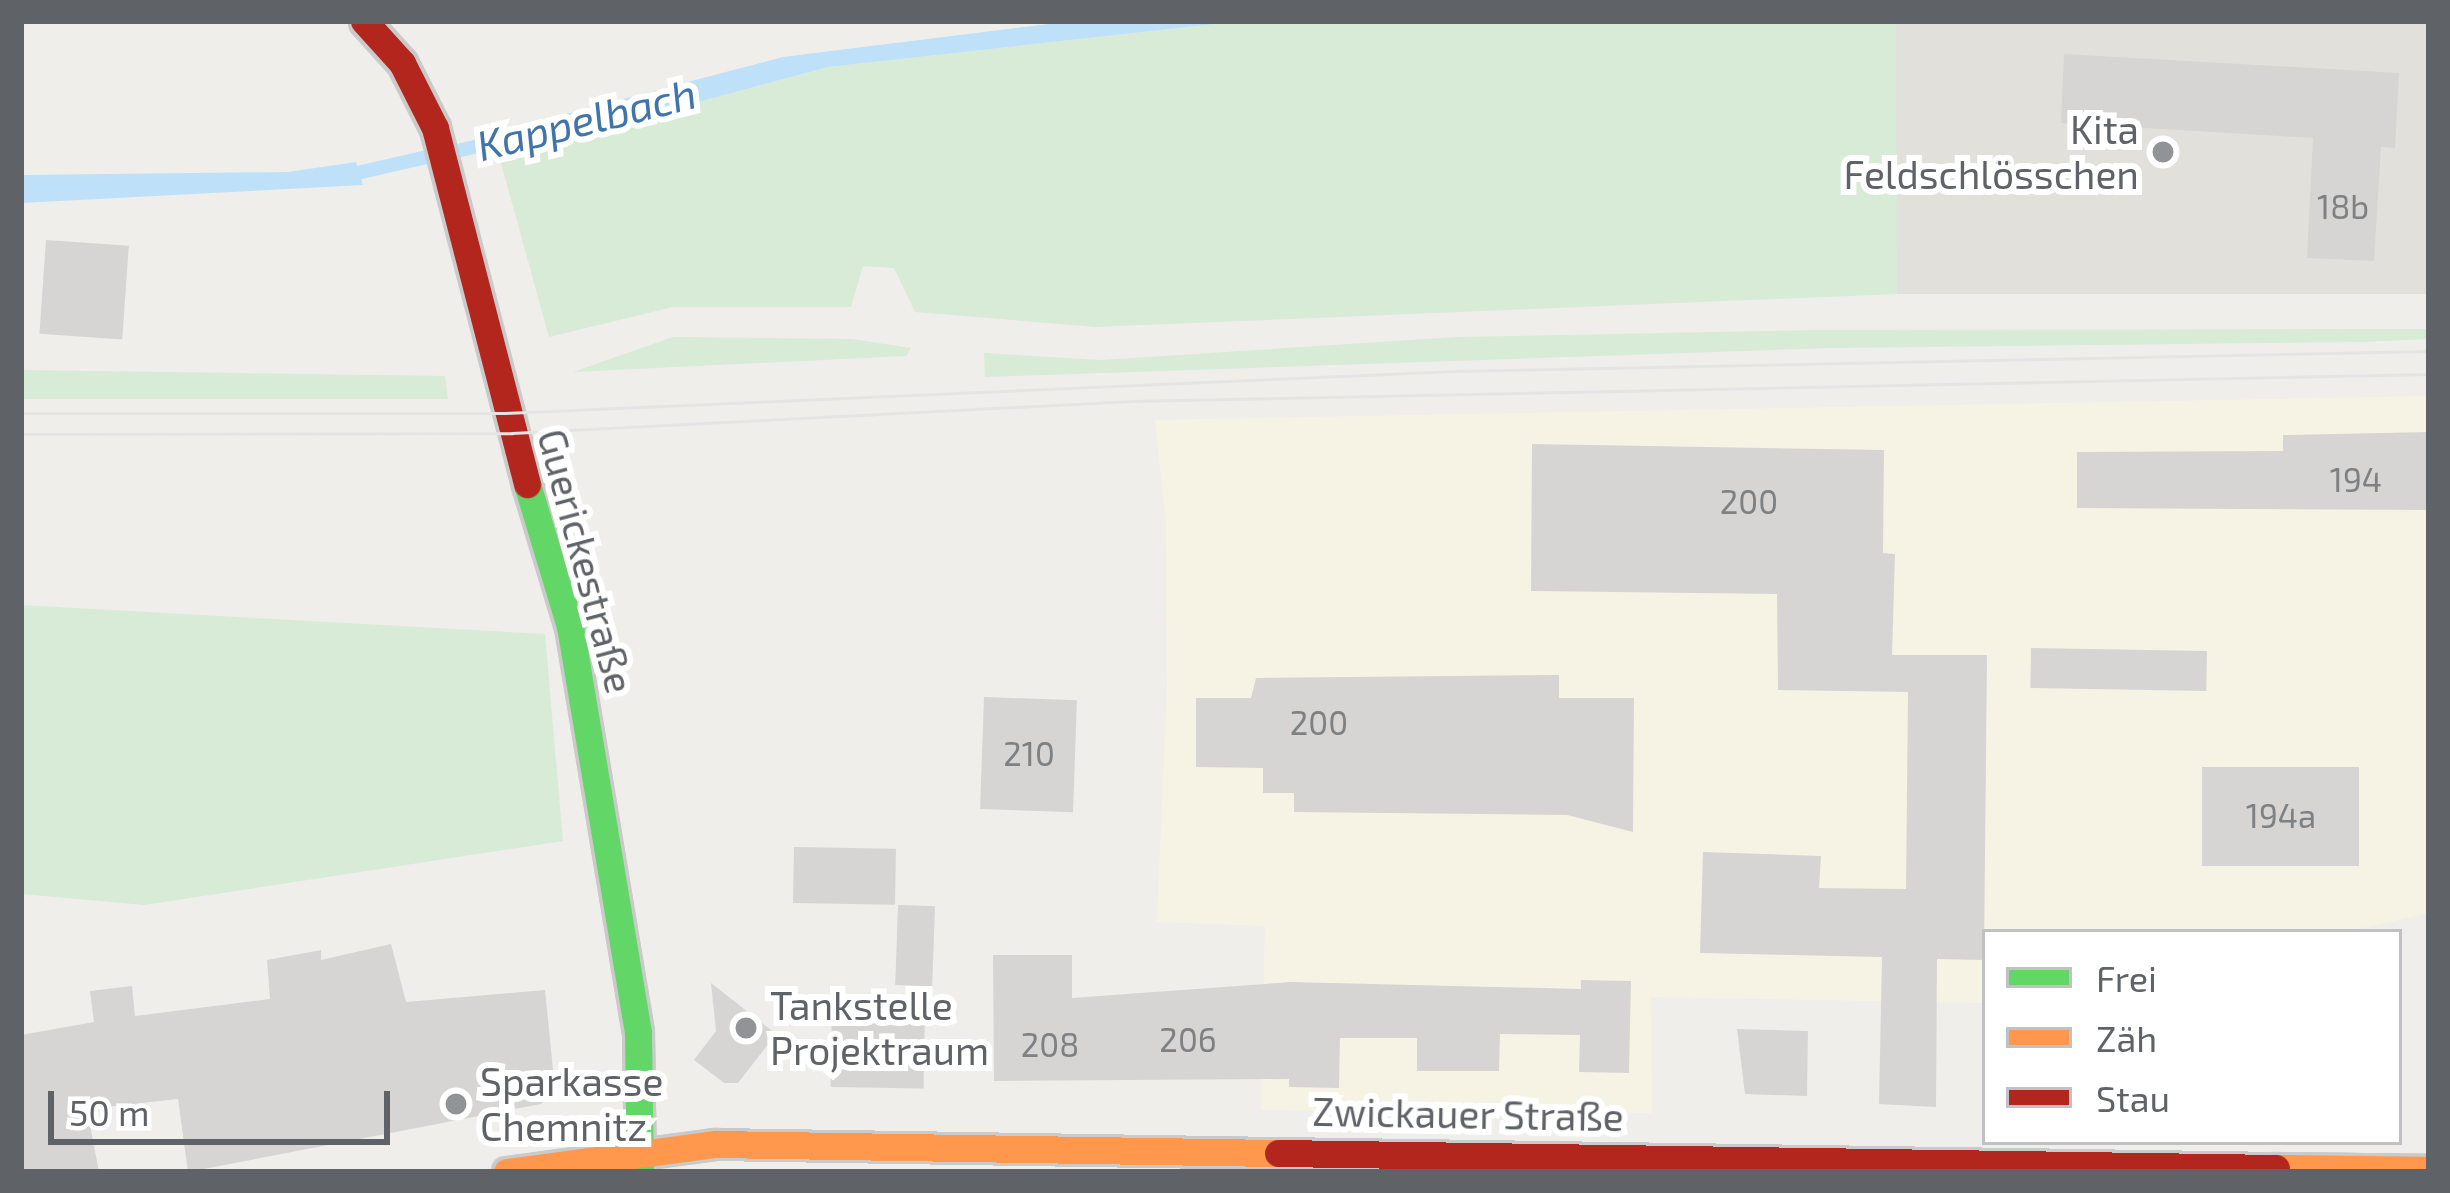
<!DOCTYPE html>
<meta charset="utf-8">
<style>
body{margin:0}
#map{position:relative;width:2450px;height:1193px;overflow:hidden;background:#efeeea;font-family:"Exo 2",sans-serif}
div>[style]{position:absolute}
.commercial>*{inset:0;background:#f7f3e4}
.education>*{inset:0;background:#e2e0da;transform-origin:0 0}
.green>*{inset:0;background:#d8ebd6}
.water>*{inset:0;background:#bfe0f9}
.stream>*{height:14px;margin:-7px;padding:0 7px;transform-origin:7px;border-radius:7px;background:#bfe0f9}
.building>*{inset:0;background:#d6d5d3;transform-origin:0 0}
.roads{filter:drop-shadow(3px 0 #cacacb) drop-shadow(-3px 0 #cacacb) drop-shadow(0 3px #cacacb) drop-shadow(0 -3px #cacacb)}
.fast>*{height:27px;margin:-13.5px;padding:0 13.5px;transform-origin:13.5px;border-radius:13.5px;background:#63d668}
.slow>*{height:27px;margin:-13.5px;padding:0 13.5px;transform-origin:13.5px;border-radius:13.5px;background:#ff974d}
.jam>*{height:27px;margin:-13.5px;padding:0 13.5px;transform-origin:13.5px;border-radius:13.5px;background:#b3261e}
.tram>*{height:3px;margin:-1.5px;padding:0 1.5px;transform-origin:1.5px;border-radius:1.5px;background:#e4e4e4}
.dots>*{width:33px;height:33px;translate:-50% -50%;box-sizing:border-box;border:6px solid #fff;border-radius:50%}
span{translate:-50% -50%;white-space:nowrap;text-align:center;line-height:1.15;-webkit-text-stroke:12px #fff;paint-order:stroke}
.number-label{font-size:33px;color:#7e8184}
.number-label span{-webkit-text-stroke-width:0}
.poi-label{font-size:39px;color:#5f6368}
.right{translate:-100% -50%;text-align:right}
.left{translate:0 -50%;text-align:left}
.street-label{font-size:39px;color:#5f6368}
.water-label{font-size:42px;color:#4174aa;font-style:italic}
.frame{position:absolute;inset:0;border:24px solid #5f6368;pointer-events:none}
.legend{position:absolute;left:1982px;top:929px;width:420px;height:216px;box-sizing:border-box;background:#fff;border:3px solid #bfc1c3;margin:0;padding:15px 21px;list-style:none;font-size:36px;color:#5f6368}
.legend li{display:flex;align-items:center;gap:24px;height:60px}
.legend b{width:60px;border:3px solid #bfc1c3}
.scale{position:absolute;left:48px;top:1091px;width:342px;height:54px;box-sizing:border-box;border:6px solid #5f6368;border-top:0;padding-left:15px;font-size:36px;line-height:42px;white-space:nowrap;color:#5f6368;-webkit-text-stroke:9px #fff;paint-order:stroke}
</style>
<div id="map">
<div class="commercial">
<div style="clip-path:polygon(2429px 396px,2429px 913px,2345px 932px,1985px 932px,1985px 1003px,1651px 997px,1652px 1113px,1261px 1110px,1265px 926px,1157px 922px,1167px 690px,1166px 521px,1155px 420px)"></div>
</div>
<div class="education">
<div style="left:1896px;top:21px;width:533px;height:273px"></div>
</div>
<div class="green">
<div style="clip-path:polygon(1242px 21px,1896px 21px,1897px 294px,1095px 327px,915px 312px,894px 268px,863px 266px,851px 307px,673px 307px,549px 337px,499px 156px,828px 67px)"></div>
<div style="clip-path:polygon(2429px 329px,2429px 339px,2361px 342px,1831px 348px,985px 377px,984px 353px,1101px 360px,1457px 337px,1819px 330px)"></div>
<div style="clip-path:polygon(673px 337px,852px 339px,911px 348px,906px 356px,573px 372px)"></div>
<div style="clip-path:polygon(21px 370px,445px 376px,448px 399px,21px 399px)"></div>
<div style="clip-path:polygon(21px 605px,545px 634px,563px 841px,144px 905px,21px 894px)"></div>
</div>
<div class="water">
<div style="clip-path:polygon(1072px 21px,1242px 21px,828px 67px,499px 156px,490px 134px,783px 57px)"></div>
<div style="clip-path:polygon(356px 162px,363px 185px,21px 203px,21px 175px,288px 172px)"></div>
</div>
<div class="stream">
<div style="left:461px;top:150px;width:49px;rotate:-12.9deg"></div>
<div style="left:344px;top:176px;width:85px;rotate:-12.9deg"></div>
</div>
<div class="building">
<div style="clip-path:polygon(2064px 54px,2399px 73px,2395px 148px,2381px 147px,2374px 261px,2307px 258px,2313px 138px,2061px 123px)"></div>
<div style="left:46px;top:240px;width:83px;height:94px;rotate:4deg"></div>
<div style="clip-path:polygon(2429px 432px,2429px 510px,2077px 508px,2077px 452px,2283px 451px,2283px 435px)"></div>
<div style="clip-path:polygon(1532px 444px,1884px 450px,1883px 553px,1895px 554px,1892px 655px,1987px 655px,1984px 960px,1937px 959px,1936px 1107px,1879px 1104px,1882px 957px,1700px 953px,1703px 852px,1821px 856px,1819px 888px,1906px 889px,1908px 692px,1778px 690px,1777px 594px,1531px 591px)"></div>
<div style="left:2031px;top:648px;width:176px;height:40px;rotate:1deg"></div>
<div style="clip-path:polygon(1559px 675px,1559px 698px,1634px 698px,1633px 832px,1567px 815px,1294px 812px,1294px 793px,1263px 793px,1263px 768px,1196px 767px,1196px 698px,1251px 698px,1256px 678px)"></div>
<div style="left:984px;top:697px;width:93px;height:112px;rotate:2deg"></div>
<div style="left:2202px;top:767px;width:157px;height:99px"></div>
<div style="left:794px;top:847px;width:102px;height:56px;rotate:1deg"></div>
<div style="left:898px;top:905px;width:37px;height:80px;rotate:2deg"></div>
<div style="clip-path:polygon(391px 944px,406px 1002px,545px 990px,555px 1089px,541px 1104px,188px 1172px,178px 1099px,87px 1109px,99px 1172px,21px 1172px,21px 1035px,94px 1022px,90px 991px,132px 986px,135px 1016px,270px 999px,267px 960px,321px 950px,321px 960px)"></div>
<div style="clip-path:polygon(993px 955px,1072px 955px,1072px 998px,1291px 982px,1581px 989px,1581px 980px,1631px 981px,1629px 1073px,1579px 1072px,1580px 1035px,1500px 1034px,1499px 1071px,1417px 1071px,1417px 1038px,1340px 1038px,1339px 1088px,1289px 1087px,1289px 1079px,994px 1081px)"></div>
<div style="clip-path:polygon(711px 983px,776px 1034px,738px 1083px,724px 1083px,694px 1060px,716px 1031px)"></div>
<div style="left:832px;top:1004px;width:93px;height:83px;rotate:1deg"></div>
<div style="clip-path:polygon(1737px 1029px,1808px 1031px,1807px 1096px,1745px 1094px)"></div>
</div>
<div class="roads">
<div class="fast">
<div style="left:527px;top:484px;width:148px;rotate:73.2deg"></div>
<div style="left:570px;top:626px;width:413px;rotate:80.5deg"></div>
<div style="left:638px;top:1033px;width:139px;rotate:89.2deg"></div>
</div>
<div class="slow">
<div style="left:2276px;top:1168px;width:153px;rotate:0.7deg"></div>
<div style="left:507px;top:1172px;width:210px;rotate:-7.7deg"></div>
<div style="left:715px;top:1144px;width:563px;rotate:0.92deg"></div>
</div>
<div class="jam">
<div style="left:364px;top:21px;width:57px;rotate:47.9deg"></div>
<div style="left:402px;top:63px;width:73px;rotate:63.1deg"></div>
<div style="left:435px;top:128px;width:368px;rotate:75.5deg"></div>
<div style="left:1278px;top:1153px;width:998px;rotate:0.86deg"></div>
</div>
</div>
<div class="tram">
<div style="left:21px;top:413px;width:484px"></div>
<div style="left:505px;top:413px;width:951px;rotate:-2.53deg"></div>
<div style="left:1455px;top:371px;width:974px;rotate:-1.18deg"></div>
<div style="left:21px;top:434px;width:491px;rotate:-0.1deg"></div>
<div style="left:512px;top:433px;width:621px;rotate:-2.95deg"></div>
<div style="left:1132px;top:401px;width:1297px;rotate:-1.19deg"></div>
</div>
<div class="dots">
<div style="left:2163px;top:152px;background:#919496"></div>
<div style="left:746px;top:1028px;background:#919496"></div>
<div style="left:456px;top:1104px;background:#919496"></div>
</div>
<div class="number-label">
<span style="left:2343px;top:207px">18b</span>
<span style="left:2356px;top:480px">194</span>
<span style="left:1749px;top:502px">200</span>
<span style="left:1319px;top:723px">200</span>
<span style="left:1029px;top:754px">210</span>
<span style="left:2281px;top:816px">194a</span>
<span style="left:1188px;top:1040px">206</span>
<span style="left:1050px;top:1045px">208</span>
</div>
<div class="poi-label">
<span class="right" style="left:2139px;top:152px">Kita<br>Feldschlösschen</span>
<span class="left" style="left:770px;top:1028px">Tankstelle<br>Projektraum</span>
<span class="left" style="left:480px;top:1104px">Sparkasse<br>Chemnitz</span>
</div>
<div class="street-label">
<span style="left:586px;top:561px;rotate:75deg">Guerickestraße</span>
<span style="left:1468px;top:1114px;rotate:1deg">Zwickauer Straße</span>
</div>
<div class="water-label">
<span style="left:586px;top:118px;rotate:-14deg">Kappelbach</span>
</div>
<div class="frame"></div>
<ul class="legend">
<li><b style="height:15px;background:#63d668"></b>Frei</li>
<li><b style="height:15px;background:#ff974d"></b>Zäh</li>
<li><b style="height:15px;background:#b3261e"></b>Stau</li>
</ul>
<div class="scale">50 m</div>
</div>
